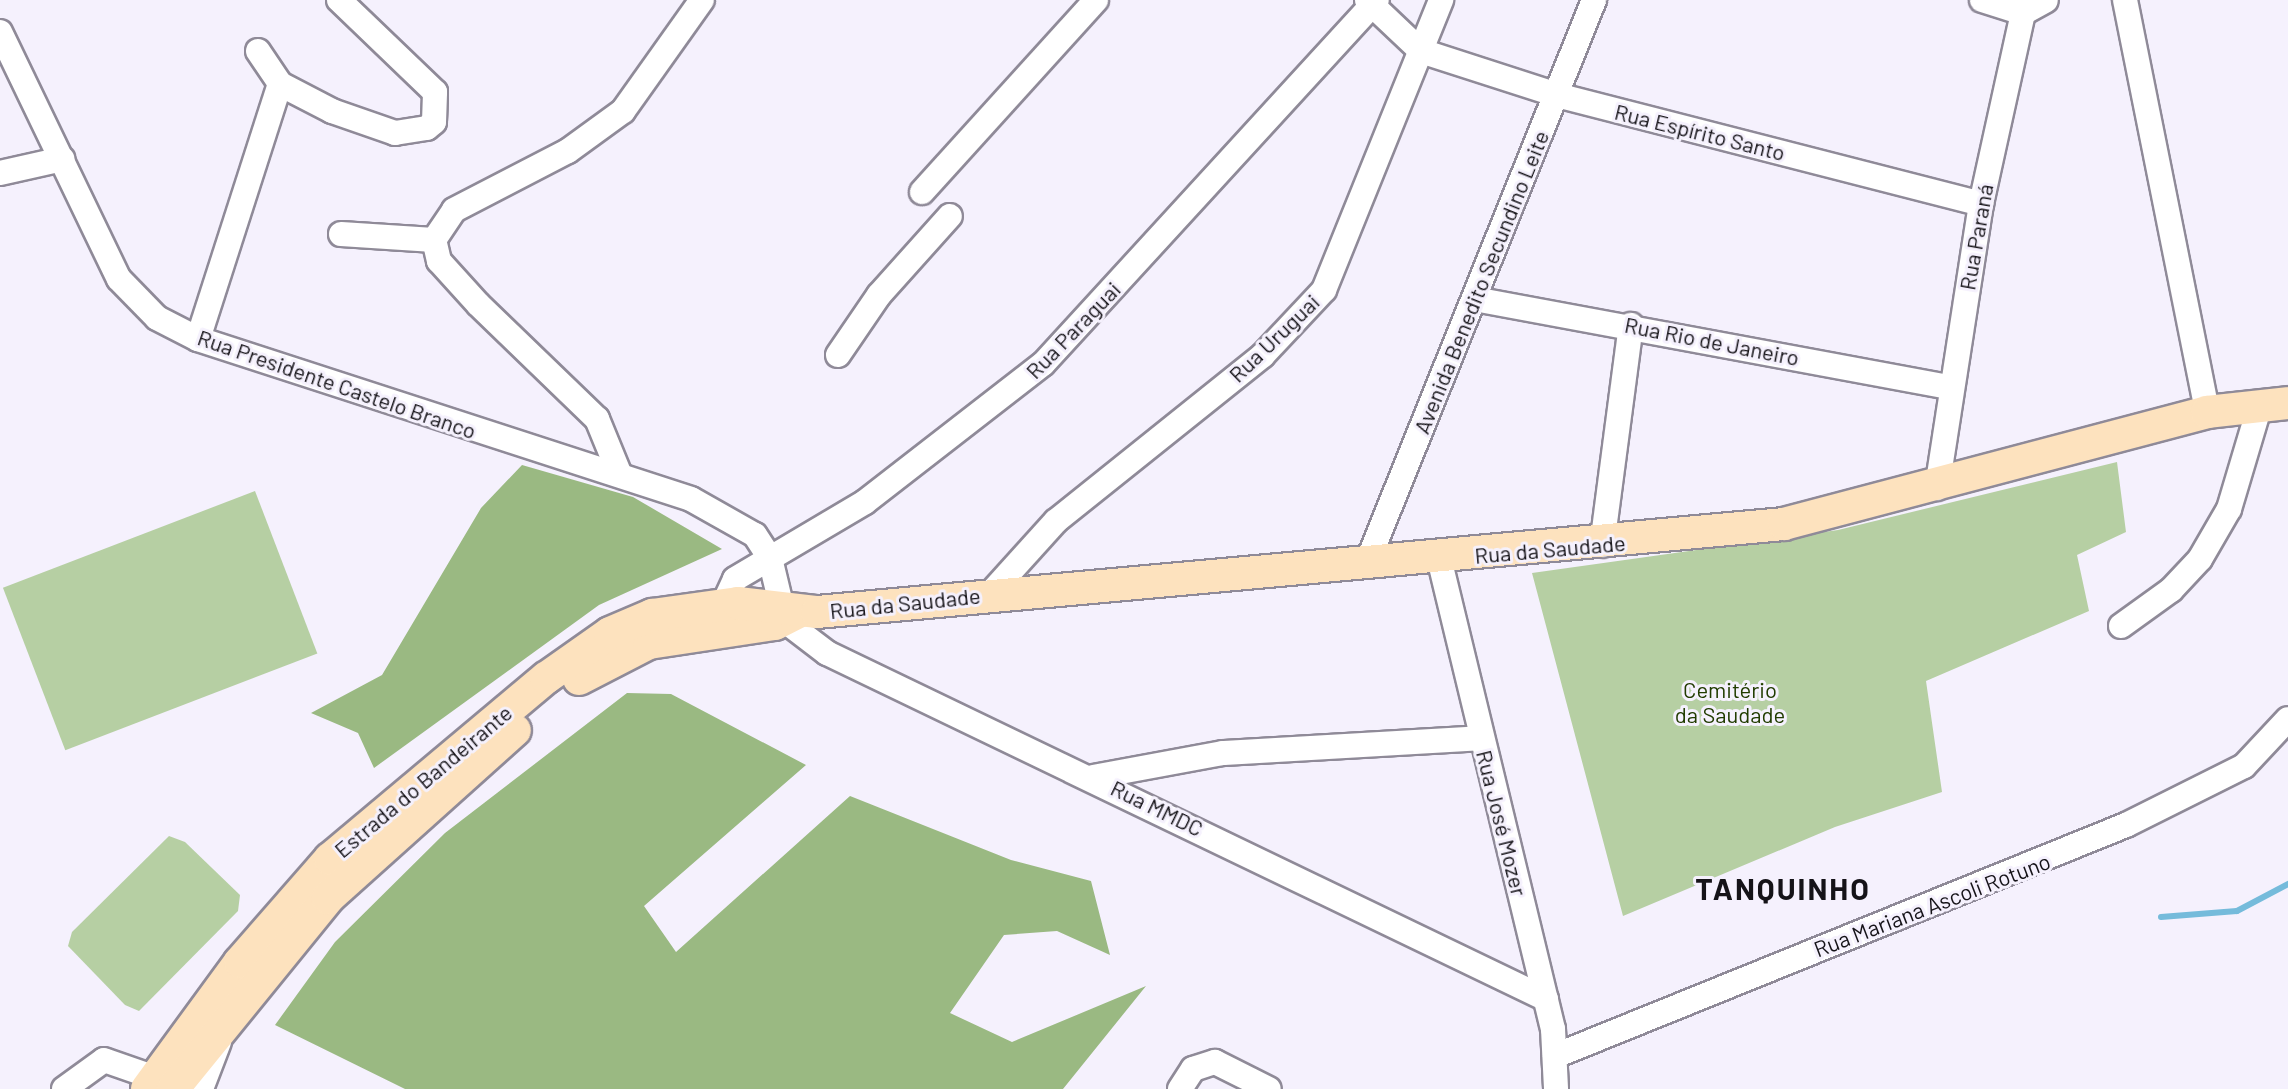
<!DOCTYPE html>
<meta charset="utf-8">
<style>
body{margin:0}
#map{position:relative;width:2288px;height:1089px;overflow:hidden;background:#f5f1fd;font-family:Barlow,sans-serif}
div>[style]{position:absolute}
.green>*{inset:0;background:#b6cfa3;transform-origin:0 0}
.forest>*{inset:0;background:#9ab982}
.stream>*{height:6px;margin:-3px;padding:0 3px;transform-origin:3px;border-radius:3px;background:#75bbdb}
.roads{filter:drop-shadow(2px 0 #8f8a98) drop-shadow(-2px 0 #8f8a98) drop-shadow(0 2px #8f8a98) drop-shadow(0 -2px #8f8a98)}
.minor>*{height:24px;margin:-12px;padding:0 12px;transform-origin:12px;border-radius:12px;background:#fff}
.major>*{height:32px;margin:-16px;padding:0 16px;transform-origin:16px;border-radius:16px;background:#fde2be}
span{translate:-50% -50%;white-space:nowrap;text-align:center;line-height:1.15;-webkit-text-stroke:6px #f5f1fd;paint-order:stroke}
.street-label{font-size:22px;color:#151318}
.park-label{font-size:22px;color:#213c00}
.district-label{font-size:30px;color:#151318;font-weight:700;letter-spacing:2px}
</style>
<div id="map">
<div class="green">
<div style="clip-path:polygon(2117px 462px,2126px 532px,2077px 555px,2089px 611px,1926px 681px,1942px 792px,1835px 827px,1623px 916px,1532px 573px,1838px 530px)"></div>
<div style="left:255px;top:491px;width:174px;height:270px;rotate:69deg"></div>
<div style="clip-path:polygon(169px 836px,185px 842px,240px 895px,238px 911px,139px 1011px,125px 1005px,68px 946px,72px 932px)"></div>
</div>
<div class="forest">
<div style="clip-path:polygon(522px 465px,633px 497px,722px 549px,599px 605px,374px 768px,358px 733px,311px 713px,382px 675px,481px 508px)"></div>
<div style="clip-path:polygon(627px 693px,671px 694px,806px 765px,644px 906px,676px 952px,850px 796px,1011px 860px,1091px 881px,1110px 955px,1057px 931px,1004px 935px,950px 1013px,1012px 1042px,1146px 986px,1063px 1089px,405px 1089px,275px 1025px,335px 942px,445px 833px)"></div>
</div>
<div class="stream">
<div style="left:2161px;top:917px;width:76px;rotate:-4.5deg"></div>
<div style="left:2237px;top:911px;width:58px;rotate:-27.9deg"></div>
</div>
<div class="roads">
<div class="minor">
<div style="left:1367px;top:0;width:74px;rotate:43.4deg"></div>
<div style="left:1421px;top:51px;width:143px;rotate:17.9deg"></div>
<div style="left:1557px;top:95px;width:438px;rotate:14.4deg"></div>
<div style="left:1982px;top:0;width:43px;rotate:17.6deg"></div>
<div style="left:2125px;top:0;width:420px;rotate:78.7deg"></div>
<div style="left:0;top:32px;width:274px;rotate:64.3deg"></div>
<div style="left:119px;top:279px;width:54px;rotate:45.7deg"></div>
<div style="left:157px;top:318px;width:46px;rotate:27.1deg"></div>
<div style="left:198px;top:339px;width:518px;rotate:17.98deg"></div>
<div style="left:691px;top:499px;width:73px;rotate:29.4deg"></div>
<div style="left:755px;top:535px;width:27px;rotate:57deg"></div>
<div style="left:770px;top:558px;width:65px;rotate:76.6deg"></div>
<div style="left:785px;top:621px;width:53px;rotate:37.3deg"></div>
<div style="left:827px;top:653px;width:798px;rotate:25.7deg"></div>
<div style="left:258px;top:51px;width:40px;rotate:56deg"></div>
<div style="left:280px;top:84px;width:59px;rotate:27.4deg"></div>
<div style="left:332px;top:111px;width:67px;rotate:19.2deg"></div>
<div style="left:395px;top:133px;width:32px;rotate:-9deg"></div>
<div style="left:427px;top:128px;width:9px;rotate:-41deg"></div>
<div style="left:434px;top:122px;width:30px;rotate:-88deg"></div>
<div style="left:435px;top:92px;width:133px;rotate:-136.2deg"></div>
<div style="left:0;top:173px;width:64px;rotate:-12.7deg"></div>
<div style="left:922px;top:192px;width:259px;rotate:-47.8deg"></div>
<div style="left:341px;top:234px;width:93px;rotate:3.7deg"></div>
<div style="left:1474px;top:299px;width:483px;rotate:10.5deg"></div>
<div style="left:198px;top:339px;width:268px;rotate:-72.2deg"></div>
<div style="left:838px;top:355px;width:73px;rotate:-55.7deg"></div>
<div style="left:879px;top:295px;width:106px;rotate:-48.1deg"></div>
<div style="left:620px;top:475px;width:61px;rotate:-112.3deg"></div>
<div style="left:597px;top:419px;width:165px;rotate:-136deg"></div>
<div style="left:478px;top:304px;width:58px;rotate:-132.2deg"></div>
<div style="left:439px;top:261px;width:22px;rotate:-103deg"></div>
<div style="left:434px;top:240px;width:36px;rotate:-56deg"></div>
<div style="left:454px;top:210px;width:128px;rotate:-27.4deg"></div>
<div style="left:568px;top:151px;width:68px;rotate:-36deg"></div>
<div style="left:623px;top:111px;width:136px;rotate:-54.6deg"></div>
<div style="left:1937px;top:488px;width:287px;rotate:-81.2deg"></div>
<div style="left:1981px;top:204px;width:196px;rotate:-77.6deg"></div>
<div style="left:2023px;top:13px;width:26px;rotate:-29deg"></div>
<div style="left:1602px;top:545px;width:222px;rotate:-82.5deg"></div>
<div style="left:1439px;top:558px;width:485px;rotate:76.4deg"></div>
<div style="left:1553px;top:1029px;width:60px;rotate:87.1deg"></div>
<div style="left:1367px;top:563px;width:607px;rotate:-68.04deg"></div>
<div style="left:990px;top:594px;width:98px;rotate:-47.9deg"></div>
<div style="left:1056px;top:521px;width:265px;rotate:-38.7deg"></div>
<div style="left:1263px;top:355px;width:89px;rotate:-46.8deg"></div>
<div style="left:1324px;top:290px;width:313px;rotate:-68deg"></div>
<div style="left:724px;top:603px;width:26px;rotate:-65deg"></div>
<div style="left:735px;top:579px;width:151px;rotate:-30.6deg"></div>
<div style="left:865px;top:502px;width:225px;rotate:-37.8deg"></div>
<div style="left:1043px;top:364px;width:494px;rotate:-47.5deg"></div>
<div style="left:2121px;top:626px;width:62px;rotate:-35.8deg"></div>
<div style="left:2171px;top:590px;width:42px;rotate:-46.9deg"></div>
<div style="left:2200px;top:559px;width:58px;rotate:-59.9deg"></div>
<div style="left:2229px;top:509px;width:109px;rotate:-73.4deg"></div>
<div style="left:1093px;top:777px;width:132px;rotate:-10.5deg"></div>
<div style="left:1223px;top:753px;width:258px;rotate:-3.3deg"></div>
<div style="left:1555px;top:1056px;width:616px;rotate:-22.03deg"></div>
<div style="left:2126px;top:825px;width:132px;rotate:-26.6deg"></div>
<div style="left:2244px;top:766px;width:64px;rotate:-46.9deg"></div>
<div style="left:64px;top:1089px;width:49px;rotate:-35.9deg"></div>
<div style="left:104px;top:1060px;width:70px;rotate:19.2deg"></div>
<div style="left:201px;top:1089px;width:50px;rotate:-69deg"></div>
<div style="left:1180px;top:1089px;width:24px;rotate:-57deg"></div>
<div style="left:1193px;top:1069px;width:23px;rotate:-18deg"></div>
<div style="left:1215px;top:1062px;width:60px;rotate:26.6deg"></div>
</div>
<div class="major">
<div style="left:579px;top:679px;width:79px;rotate:-27.2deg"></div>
<div style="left:649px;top:643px;width:127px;rotate:-8.6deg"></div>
<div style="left:775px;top:624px;width:27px;rotate:-27deg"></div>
<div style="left:147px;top:1089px;width:157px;rotate:-53.8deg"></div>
<div style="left:240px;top:962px;width:137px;rotate:-48.9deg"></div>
<div style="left:330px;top:859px;width:282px;rotate:-40deg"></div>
<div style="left:546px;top:678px;width:78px;rotate:-35.1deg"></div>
<div style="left:610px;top:633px;width:46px;rotate:-23.2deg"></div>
<div style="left:652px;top:615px;width:87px;rotate:-7.9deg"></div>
<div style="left:738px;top:603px;width:80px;rotate:6.5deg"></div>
<div style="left:817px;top:612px;width:971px;rotate:-5.2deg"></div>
<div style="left:1784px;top:524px;width:438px;rotate:-14.8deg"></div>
<div style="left:2207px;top:412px;width:81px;rotate:-6.3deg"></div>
<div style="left:173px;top:1089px;width:246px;rotate:-50.9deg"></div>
<div style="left:328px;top:898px;width:251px;rotate:-41.9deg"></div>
</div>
</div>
<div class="street-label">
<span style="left:1700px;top:132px;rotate:14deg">Rua Espírito Santo</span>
<span style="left:1976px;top:237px;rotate:-80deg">Rua Paraná</span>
<span style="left:1481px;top:282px;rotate:-68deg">Avenida Benedito Secundino Leite</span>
<span style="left:1073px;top:330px;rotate:-46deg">Rua Paraguai</span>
<span style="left:1274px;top:338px;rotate:-44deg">Rua Uruguai</span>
<span style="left:1712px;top:341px;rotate:11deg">Rua Rio de Janeiro</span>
<span style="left:337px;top:384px;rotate:19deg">Rua Presidente Castelo Branco</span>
<span style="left:1550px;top:549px;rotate:-5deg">Rua da Saudade</span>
<span style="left:905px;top:603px;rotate:-6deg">Rua da Saudade</span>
<span style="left:423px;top:781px;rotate:-40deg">Estrada do Bandeirante</span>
<span style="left:1157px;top:808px;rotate:26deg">Rua MMDC</span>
<span style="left:1502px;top:823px;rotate:76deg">Rua José Mozer</span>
<span style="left:1932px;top:905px;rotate:-21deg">Rua Mariana Ascoli Rotuno</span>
</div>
<div class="park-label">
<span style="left:1730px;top:702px">Cemitério<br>da Saudade</span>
</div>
<div class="district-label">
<span style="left:1783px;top:888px">TANQUINHO</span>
</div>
</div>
